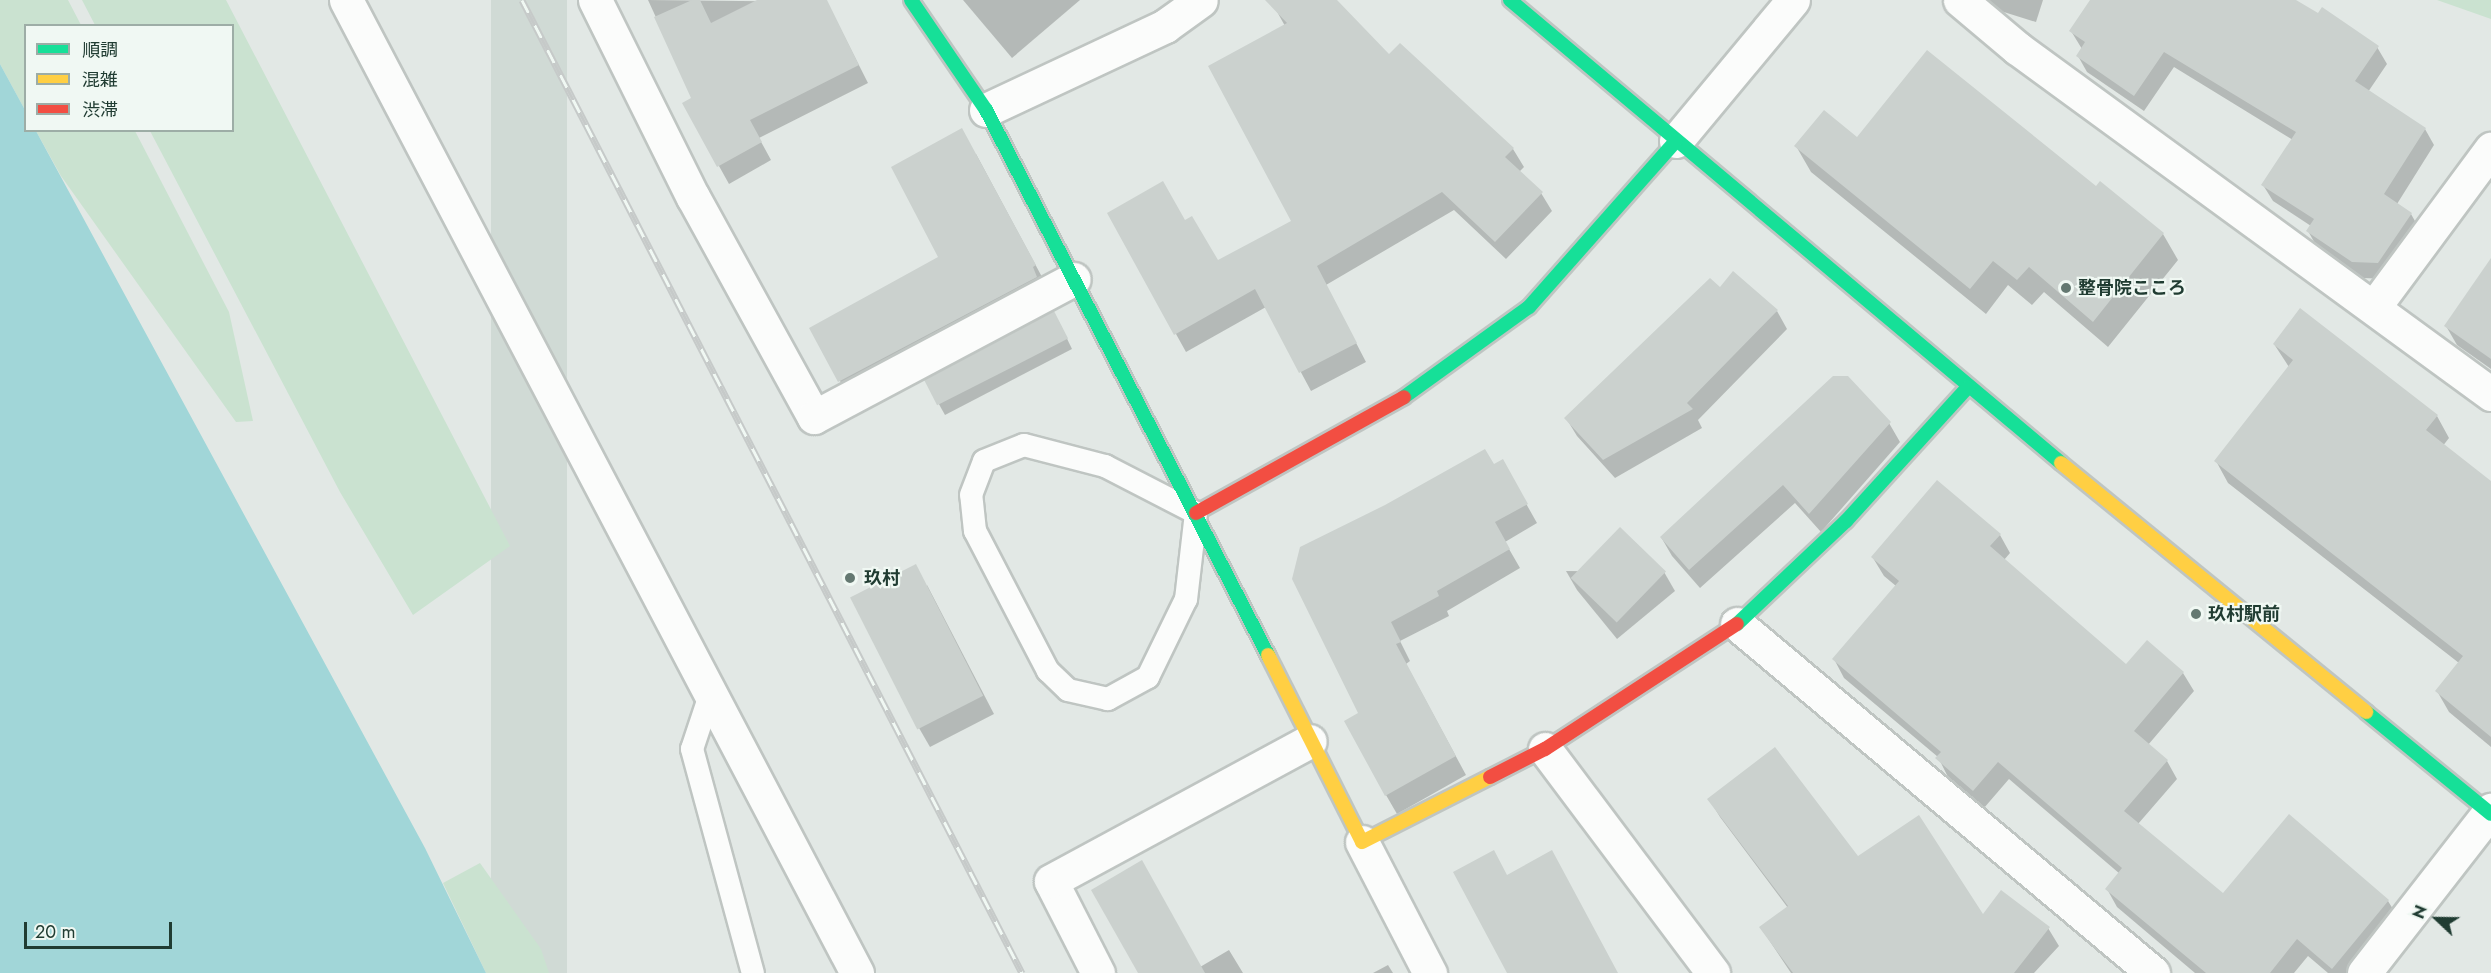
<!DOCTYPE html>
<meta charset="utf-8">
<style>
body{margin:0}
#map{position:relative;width:2491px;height:973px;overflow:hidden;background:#e2e8e5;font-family:Jost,"Noto Sans JP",sans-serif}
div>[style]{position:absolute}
.built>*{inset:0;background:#d0dad5;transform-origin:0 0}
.green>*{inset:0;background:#cae2d0}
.water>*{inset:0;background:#a1d6d8}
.shadow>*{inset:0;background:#0003}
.building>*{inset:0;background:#cbd1ce;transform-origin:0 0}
.roads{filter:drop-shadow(2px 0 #bfc5c2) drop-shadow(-2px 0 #bfc5c2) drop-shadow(0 2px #bfc5c2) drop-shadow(0 -2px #bfc5c2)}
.lane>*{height:22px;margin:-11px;padding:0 11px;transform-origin:11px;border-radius:11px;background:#fbfcfb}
.street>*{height:33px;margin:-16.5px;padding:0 16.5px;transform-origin:16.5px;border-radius:16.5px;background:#fbfcfb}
.fast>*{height:14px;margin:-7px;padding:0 7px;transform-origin:7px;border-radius:7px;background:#16e098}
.slow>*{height:14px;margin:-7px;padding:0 7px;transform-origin:7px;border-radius:7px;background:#ffcf43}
.jam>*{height:14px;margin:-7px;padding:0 7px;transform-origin:7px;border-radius:7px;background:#f24e42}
.rail>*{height:7px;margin-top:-3.5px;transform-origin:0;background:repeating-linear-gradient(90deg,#f0f8f3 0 14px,#c6cac9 0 28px);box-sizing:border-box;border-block:2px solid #c6cac9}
.dots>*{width:16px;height:16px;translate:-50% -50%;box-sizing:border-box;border:3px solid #f0f8f3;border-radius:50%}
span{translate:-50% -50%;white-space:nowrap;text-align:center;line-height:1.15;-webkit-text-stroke:4.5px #f0f8f3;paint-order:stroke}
.poi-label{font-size:18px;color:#203c32;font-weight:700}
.left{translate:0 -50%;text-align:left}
.legend{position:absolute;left:24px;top:24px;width:210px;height:108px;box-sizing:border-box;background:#f0f8f3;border:2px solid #9dada6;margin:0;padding:8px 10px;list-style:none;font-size:18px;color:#203c32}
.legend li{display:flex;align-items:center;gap:12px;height:30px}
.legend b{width:30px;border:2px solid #9dada6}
.north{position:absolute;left:2407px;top:889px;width:60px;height:60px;-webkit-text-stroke:4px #f0f8f3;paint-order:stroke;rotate:292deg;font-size:16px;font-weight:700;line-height:24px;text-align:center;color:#203c32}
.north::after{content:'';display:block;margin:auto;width:21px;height:27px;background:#203c32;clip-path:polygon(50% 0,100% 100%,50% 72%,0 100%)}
.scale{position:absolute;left:24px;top:922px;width:148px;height:27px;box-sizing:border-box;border:3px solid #203c32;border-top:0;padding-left:8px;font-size:18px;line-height:21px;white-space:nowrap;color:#203c32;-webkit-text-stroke:4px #f0f8f3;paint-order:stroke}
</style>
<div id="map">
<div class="built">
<div style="left:491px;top:0;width:76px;height:1093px"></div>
</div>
<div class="green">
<div style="clip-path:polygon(0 0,68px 0,81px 25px,26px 26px,25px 110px,0 64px)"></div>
<div style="clip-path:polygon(82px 0,226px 0,510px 546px,413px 615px,340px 492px,150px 131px,232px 130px,232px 26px,95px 25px)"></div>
<div style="clip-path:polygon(2437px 0,2491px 0,2491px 19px)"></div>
<div style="clip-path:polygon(36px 131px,135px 131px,229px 312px,253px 421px,236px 422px,61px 176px)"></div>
<div style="clip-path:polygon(480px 863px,541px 949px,549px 973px,486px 973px,443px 883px)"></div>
</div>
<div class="water">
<div style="clip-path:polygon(0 64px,25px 110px,26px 130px,36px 131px,425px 848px,486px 973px,0 973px)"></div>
</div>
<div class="shadow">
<div style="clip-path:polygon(648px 0,827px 2px,868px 83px,759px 138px,771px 160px,729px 184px,684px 103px,693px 98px)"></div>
<div style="clip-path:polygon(963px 0,1080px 0,1012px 58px)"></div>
<div style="clip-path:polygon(1283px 0,1335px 0,1389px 56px,1513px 149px,1524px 167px,1519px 172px,1541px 193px,1552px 211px,1506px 259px,1454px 210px,1326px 285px,1366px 362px,1311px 391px,1266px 307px,1186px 352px,1176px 334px,1185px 222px,1218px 262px,1294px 222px,1285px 26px,1275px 8px)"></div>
<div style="clip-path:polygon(1987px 0,2043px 0,2036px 22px,1991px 8px)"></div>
<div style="clip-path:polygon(2092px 0,2293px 0,2377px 47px,2387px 64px,2368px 92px,2425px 129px,2434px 145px,2397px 204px,2411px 214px,2420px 230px,2388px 279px,2363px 278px,2317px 247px,2308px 231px,2311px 226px,2273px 201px,2263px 185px,2293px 140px,2174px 67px,2144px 111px,2087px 72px,2078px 56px,2082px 49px,2071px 31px)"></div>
<div style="clip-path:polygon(1857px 139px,2096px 188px,2100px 183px,2163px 234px,2178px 260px,2108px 347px,2044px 292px,2032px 305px,2008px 285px,1986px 314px,1811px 172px,1796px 146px)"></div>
<div style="clip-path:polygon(976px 154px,1049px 290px,854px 406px,811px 329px,940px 258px)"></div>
<div style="clip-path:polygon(2491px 260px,2491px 369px,2457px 345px,2446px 326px)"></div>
<div style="clip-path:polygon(1777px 311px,1787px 329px,1698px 420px,1702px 428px,1615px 478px,1577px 436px,1566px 418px)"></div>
<div style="clip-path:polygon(1059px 322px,1072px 349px,945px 415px,926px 381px)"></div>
<div style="clip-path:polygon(2274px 344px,2437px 416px,2449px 438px,2442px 447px,2491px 503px,2491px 747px,2449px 712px,2437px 691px,2459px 663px,2228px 483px,2216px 461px,2289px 367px)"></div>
<div style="clip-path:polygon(1889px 423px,1900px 442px,1821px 532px,1795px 503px,1700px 588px,1672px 556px,1661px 537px)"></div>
<div style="clip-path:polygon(1502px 461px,1537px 523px,1505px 542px,1520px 568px,1447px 611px,1449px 616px,1400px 641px,1410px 661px,1406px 664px,1466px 775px,1397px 814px,1386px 795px,1360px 714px,1293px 579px)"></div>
<div style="clip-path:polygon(2000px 535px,2010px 553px,2004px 560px,2126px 666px,2147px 642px,2183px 673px,2194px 691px,2148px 745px,2167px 761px,2177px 779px,2138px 824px,2224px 895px,2289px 816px,2388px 901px,2399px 919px,2354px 973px,2328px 973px,2308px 956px,2294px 973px,2195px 973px,2117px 907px,2107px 889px,2120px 874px,2009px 779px,1984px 808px,1948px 777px,1938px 757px,1844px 678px,1834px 659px,1896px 586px,1884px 576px,1873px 558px)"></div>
<div style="clip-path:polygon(1566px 571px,1664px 572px,1675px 591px,1617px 639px,1577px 590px)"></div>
<div style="clip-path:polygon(927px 585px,994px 714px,930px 747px,919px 728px)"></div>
<div style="clip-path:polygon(1709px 799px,1857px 858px,1983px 916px,2048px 928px,2059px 946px,2034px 973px,1791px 973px,1761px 928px,1788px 908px,1720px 817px)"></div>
<div style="clip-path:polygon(1229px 950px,1243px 973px,1139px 973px,1200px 967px)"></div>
<div style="clip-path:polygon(1388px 965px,1393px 973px,1373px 973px)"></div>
</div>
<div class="building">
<div style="clip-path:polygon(692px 0,700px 0,711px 23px,757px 0,827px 0,859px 65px,750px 120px,762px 142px,717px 167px,682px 103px,691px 98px,654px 17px)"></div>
<div style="clip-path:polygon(1265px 0,1337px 0,1389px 54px,1400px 43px,1514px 148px,1505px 157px,1543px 192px,1495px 242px,1442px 192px,1317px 266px,1357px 343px,1299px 373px,1255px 289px,1174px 335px,1107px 213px,1163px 181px,1185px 220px,1192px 216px,1218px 260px,1291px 221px,1208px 66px,1287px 23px)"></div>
<div style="clip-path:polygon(2090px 0,2296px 0,2318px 13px,2322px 7px,2379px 46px,2355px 81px,2426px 128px,2384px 194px,2412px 213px,2378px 263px,2352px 262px,2306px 231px,2314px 219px,2261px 185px,2296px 132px,2164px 52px,2134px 96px,2076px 56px,2085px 42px,2069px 31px)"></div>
<div style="clip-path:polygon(1927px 50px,2096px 186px,2100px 181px,2164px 233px,2093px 322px,2029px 267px,2017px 280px,1993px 261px,1970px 289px,1794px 146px,1824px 110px,1857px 137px)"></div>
<div style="clip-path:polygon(962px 128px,1036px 265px,1033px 267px,1037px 277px,838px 382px,809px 328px,938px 257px,891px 167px)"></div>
<div style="clip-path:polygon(2491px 258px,2491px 359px,2444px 326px)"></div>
<div style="clip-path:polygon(1733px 271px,1778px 310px,1687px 403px,1693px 409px,1603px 460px,1564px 418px,1710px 278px,1720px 287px)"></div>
<div style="clip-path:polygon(2300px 308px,2438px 415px,2426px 430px,2491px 481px,2491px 737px,2435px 691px,2463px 656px,2214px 461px,2293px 360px,2273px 344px)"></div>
<div style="left:1054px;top:311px;width:31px;height:147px;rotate:63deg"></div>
<div style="clip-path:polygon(1833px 376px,1848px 376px,1891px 422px,1809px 514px,1783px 485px,1689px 570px,1660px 537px)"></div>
<div style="clip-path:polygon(1485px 449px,1494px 464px,1503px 459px,1528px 504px,1495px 522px,1510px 549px,1437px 591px,1439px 596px,1391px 622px,1401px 642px,1396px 644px,1456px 756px,1385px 796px,1344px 721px,1358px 713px,1292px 579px,1300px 547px,1385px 505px)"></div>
<div style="clip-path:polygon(1937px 480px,2001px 534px,1990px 546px,2126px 664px,2147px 640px,2184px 672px,2134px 731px,2168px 760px,2124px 811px,2223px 893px,2289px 814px,2389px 900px,2332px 969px,2297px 939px,2270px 973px,2206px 973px,2105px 889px,2122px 868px,1998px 762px,1973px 791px,1935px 758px,1941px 752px,1832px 659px,1899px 581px,1871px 557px)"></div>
<div style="left:1620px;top:527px;width:64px;height:71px;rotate:44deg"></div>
<div style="left:916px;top:564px;width:148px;height:74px;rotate:63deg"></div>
<div style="clip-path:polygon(1775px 747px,1858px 856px,1919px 815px,1983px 914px,2001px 890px,2050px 927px,2014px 973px,1793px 973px,1759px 927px,1788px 906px,1707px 799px)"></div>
<div style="clip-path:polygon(1494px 850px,1507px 875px,1552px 850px,1618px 973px,1507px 973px,1453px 872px)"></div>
<div style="clip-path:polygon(1142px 860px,1205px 973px,1138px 973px,1091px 890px)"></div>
</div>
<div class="roads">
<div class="lane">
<div style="left:1024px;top:445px;width:84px;rotate:14.5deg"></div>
<div style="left:1105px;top:466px;width:102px;rotate:27.3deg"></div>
<div style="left:1196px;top:513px;width:87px;rotate:96.6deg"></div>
<div style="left:1186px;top:599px;width:87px;rotate:116deg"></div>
<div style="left:1148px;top:677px;width:46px;rotate:151.2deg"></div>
<div style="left:1108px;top:699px;width:41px;rotate:-167.3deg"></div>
<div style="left:1068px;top:690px;width:28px;rotate:-136deg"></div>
<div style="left:1048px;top:671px;width:158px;rotate:-117.5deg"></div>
<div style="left:975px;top:531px;width:36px;rotate:-96deg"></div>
<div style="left:971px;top:495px;width:36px;rotate:-69deg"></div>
<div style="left:984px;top:461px;width:43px;rotate:-21.8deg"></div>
<div style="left:711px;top:692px;width:60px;rotate:108.4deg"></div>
<div style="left:692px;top:749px;width:232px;rotate:74.8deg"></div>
</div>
<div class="street">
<div style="left:346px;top:0;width:1099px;rotate:62.29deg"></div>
<div style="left:595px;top:0;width:220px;rotate:63.6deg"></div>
<div style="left:693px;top:197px;width:251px;rotate:61.2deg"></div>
<div style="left:814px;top:417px;width:294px;rotate:-28deg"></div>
<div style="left:1960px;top:0;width:75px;rotate:40.1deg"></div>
<div style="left:2017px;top:48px;width:587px;rotate:36.13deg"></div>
<div style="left:986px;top:110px;width:198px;rotate:-25.1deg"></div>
<div style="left:1165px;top:26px;width:44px;rotate:-35.8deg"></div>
<div style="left:1676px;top:141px;width:183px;rotate:-50.3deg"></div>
<div style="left:2374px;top:307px;width:197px;rotate:-53.5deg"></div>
<div style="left:1737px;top:624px;width:543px;rotate:39.99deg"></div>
<div style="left:1545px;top:749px;width:280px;rotate:53.1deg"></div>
<div style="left:1362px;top:842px;width:148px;rotate:62.6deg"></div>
<div style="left:1098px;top:973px;width:103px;rotate:-117.1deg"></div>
<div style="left:1051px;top:881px;width:294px;rotate:-28.4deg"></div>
<div style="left:2364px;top:973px;width:207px;rotate:-52.1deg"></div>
</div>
<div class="fast">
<div style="left:911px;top:0;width:133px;rotate:55.7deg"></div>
<div style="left:986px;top:110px;width:614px;rotate:62.64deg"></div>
<div style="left:1510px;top:0;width:720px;rotate:40.04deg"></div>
<div style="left:1404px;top:397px;width:154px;rotate:-35.8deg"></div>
<div style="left:1529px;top:307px;width:222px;rotate:-48.5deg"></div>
<div style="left:1737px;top:624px;width:150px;rotate:-43.4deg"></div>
<div style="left:1846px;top:521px;width:181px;rotate:-47.7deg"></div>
<div style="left:2366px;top:712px;width:161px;rotate:39.2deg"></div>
</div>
<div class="slow">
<div style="left:2061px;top:463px;width:394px;rotate:39.2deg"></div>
<div style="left:1268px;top:655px;width:209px;rotate:63.3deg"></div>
<div style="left:1362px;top:842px;width:144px;rotate:-26.9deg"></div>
</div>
<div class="jam">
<div style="left:1196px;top:513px;width:238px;rotate:-29.1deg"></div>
<div style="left:1490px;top:777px;width:62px;rotate:-27deg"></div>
<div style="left:1545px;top:749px;width:229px;rotate:-33.1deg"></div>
</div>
</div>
<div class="rail">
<div style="left:522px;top:0;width:1094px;rotate:62.8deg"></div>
</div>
<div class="dots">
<div style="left:2066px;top:288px;background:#647871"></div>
<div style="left:850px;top:578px;background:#647871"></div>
<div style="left:2196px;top:614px;background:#647871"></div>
</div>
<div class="poi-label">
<span class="left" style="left:2078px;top:288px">整骨院こころ</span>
<span class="left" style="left:864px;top:578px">玖村</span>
<span class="left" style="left:2208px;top:614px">玖村駅前</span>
</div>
<ul class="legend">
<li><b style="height:8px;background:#16e098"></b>順調</li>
<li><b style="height:8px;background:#ffcf43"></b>混雑</li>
<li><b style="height:8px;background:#f24e42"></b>渋滞</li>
</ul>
<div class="north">N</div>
<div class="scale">20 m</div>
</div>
